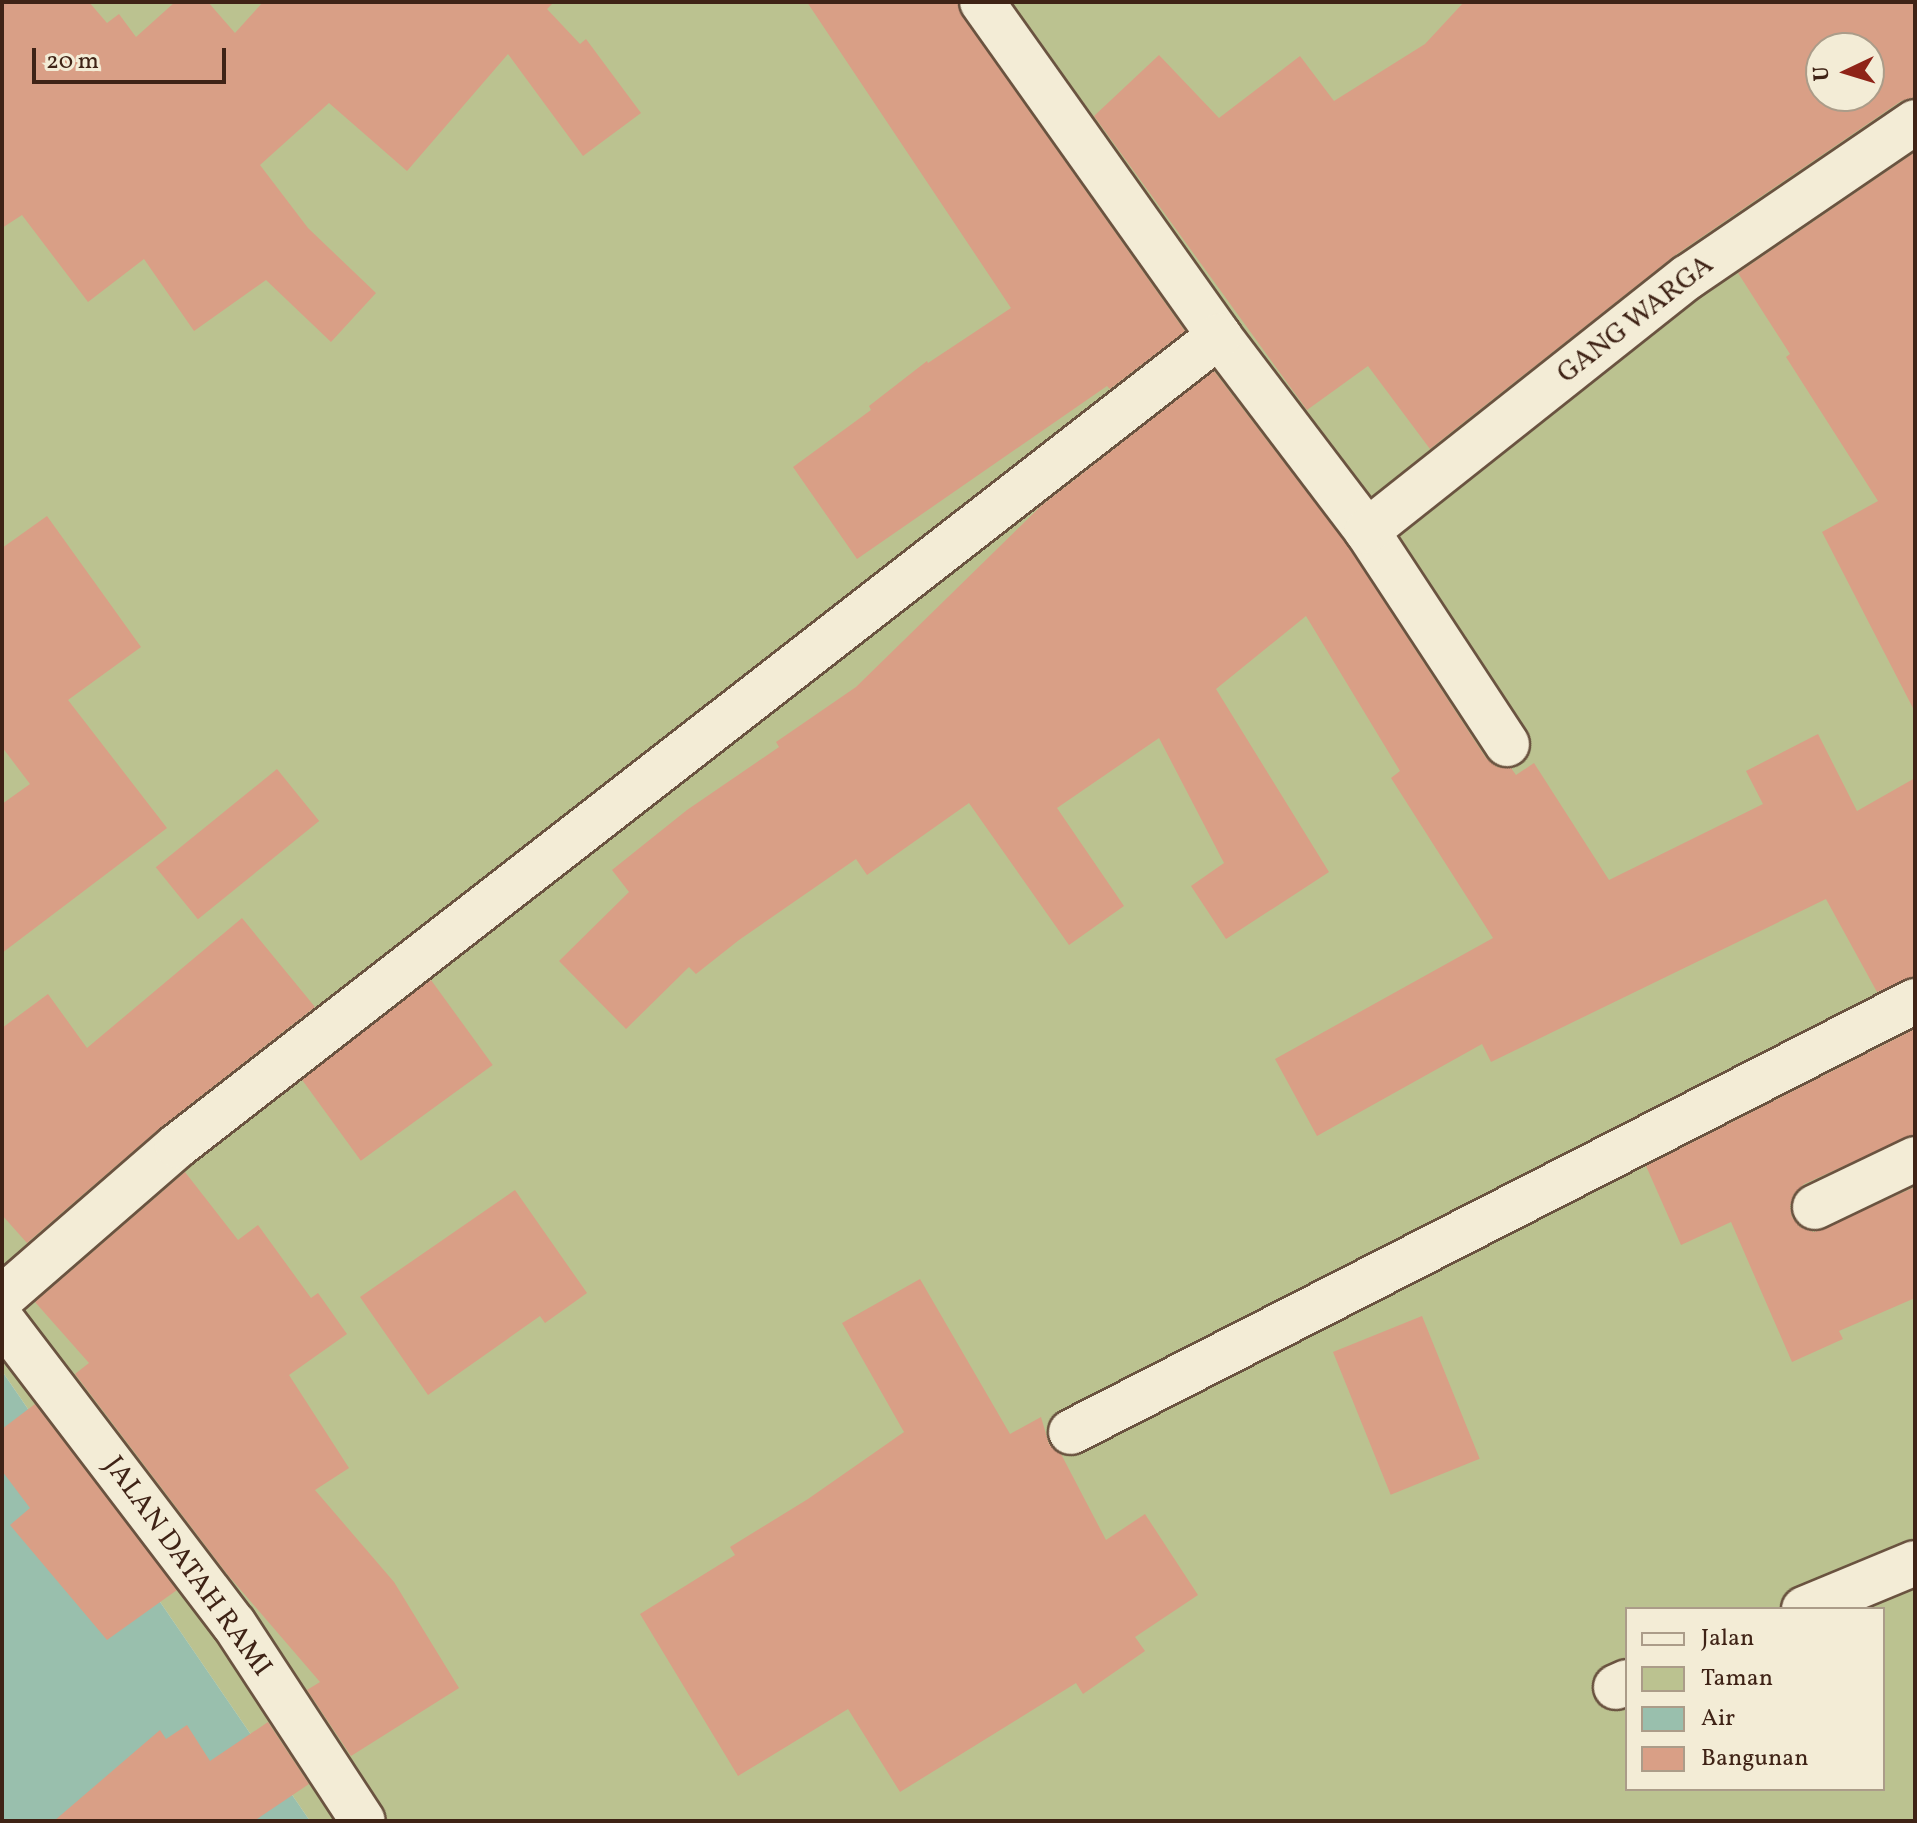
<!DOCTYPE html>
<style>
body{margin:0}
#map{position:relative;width:1917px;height:1823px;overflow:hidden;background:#ece2c0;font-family:Vollkorn,serif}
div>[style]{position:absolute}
.green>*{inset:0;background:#bbc290}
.water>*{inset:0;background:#99bfad}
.building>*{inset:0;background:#d99f86;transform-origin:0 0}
.roads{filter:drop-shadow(2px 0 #6a5340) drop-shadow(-2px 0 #6a5340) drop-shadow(0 2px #6a5340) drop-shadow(0 -2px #6a5340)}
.minor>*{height:44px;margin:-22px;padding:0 22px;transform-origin:22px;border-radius:22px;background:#f3ecd6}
span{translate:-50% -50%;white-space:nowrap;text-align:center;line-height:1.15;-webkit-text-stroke:6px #f3ecd6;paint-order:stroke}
.street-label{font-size:28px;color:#3f2316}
.frame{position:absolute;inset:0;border:4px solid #3f2316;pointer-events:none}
.legend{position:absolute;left:1625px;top:1607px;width:260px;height:184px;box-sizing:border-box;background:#f3ecd6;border:2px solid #ab9c89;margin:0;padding:10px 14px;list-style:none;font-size:24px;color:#3f2316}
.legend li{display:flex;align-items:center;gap:16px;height:40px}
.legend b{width:40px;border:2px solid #ab9c89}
.north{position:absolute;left:1805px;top:32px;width:80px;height:80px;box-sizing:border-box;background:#f3ecd6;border:2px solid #ab9c89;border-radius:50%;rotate:266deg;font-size:22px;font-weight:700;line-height:32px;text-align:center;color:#3f2316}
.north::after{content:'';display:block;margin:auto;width:28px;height:36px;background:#8f2418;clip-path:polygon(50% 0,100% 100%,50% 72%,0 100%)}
.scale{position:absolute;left:32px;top:48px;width:194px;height:36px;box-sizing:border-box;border:4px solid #3f2316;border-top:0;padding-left:10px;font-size:24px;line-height:28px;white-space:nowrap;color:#3f2316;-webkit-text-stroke:6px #f3ecd6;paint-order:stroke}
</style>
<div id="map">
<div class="green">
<div style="clip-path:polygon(evenodd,2px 2px,1915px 2px,1915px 1821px,310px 1821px,2px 1371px,2px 2px,1821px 48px,1869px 48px,1869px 96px,1821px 96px,1821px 48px,2px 2px,1627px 1609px,1883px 1609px,1883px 1789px,1627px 1789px,1627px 1609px)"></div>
</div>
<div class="water">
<div style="clip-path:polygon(2px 1371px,310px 1821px,2px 1821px)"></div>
</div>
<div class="building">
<div style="clip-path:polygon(2px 2px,89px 2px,107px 23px,119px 14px,136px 37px,175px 2px,208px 2px,235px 33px,263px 2px,554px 2px,547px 9px,580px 44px,586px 39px,641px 113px,583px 156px,508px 54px,407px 171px,329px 103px,260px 165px,308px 228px,376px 293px,331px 342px,266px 280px,194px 331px,144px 259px,88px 302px,22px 215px,2px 228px)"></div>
<div style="clip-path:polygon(807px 2px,957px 2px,962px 16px,1185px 331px,1110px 389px,1107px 386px,857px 559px,793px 467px,871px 410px,869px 406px,927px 361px,928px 363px,1011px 308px)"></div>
<div style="clip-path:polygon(evenodd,1464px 2px,1915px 2px,1915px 97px,1901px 101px,1674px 256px,1430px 449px,1368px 366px,1307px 410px,1094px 116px,1159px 55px,1219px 118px,1300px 56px,1334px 101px,1425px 44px,1464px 2px,1821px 48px,1869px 48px,1869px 96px,1821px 96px,1821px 48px)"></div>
<div style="clip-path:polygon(1915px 152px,1915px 712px,1822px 532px,1878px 501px,1786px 357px,1790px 354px,1738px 273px)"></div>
<div style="clip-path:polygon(1214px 371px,1347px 545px,1486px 758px,1497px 767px,1511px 768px,1516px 775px,1534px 763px,1609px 880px,1763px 804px,1746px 771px,1818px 734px,1857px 811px,1915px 778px,1915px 976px,1877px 992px,1826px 899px,1491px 1062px,1482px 1044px,1317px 1136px,1275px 1059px,1493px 938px,1391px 778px,1400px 771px,1306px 616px,1216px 689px,1329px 872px,1226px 939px,1191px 886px,1224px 863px,1159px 738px,1057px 808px,1124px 906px,1069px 945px,969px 803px,867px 875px,856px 859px,739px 940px,696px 974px,689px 967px,626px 1029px,559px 961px,629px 892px,612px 870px,687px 810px,779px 747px,776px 742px,856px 687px,1041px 506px)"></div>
<div style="clip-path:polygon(47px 516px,141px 647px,68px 700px,167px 828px,2px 953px,2px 804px,30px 784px,2px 747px,2px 548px)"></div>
<div style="left:277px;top:769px;width:67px;height:156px;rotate:51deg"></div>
<div style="clip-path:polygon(242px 918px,315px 1007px,161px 1127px,27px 1243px,2px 1215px,2px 1028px,48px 994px,87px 1048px)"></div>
<div style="left:431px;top:980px;width:105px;height:163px;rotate:54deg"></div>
<div style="clip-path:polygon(1915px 1029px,1915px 1134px,1804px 1184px,1794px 1194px,1790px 1206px,1792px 1217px,1800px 1227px,1814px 1232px,1915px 1187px,1915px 1298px,1839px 1331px,1843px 1339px,1792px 1362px,1731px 1222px,1681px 1245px,1646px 1166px)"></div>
<div style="clip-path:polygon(185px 1172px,238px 1240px,258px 1225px,311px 1298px,318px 1293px,347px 1334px,289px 1375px,349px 1468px,315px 1490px,394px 1582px,459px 1688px,351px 1756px,307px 1690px,320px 1682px,227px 1574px,75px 1374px,89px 1363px,35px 1302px)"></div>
<div style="clip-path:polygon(515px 1190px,587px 1293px,545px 1323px,540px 1316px,428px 1395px,360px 1297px)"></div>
<div style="clip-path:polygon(920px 1279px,1010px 1434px,1041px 1417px,1049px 1444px,1061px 1454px,1106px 1540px,1145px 1514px,1198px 1595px,1135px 1637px,1145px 1651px,1083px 1694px,1076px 1683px,900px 1792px,848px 1709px,738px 1776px,640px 1614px,735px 1555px,730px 1547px,808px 1499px,904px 1432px,842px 1323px)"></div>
<div style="left:1422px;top:1316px;width:154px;height:96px;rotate:68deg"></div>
<div style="clip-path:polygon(35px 1404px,177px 1590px,107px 1640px,10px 1525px,30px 1508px,2px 1471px,2px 1429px)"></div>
<div style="clip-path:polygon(268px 1722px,309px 1784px,254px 1821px,54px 1821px,160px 1730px,166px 1739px,187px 1725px,210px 1761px)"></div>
</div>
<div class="roads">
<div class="minor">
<div style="left:982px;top:2px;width:410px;rotate:54.6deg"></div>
<div style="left:1219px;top:336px;width:245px;rotate:52.8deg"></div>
<div style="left:1367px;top:531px;width:255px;rotate:56.7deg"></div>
<div style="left:1367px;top:531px;width:409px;rotate:-38.4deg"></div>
<div style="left:1688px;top:277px;width:275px;rotate:-34.3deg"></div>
<div style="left:1815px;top:1207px;width:111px;rotate:-25.6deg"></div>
<div style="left:2px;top:1298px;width:232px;rotate:-41deg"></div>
<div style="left:177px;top:1146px;width:1320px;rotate:-37.86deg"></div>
<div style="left:2px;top:1320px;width:382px;rotate:52.7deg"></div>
<div style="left:234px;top:1624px;width:235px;rotate:56.8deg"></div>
<div style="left:1071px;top:1432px;width:948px;rotate:-27.05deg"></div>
<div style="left:1804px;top:1609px;width:120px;rotate:-22.5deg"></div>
<div style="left:1616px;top:1687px;width:12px;rotate:-24deg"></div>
</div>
</div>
<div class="street-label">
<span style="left:1636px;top:320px;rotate:-38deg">GANG WARGA</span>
<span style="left:187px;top:1567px;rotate:54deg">JALAN DATAH RAMI</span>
</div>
<div class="frame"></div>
<ul class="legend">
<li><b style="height:10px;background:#f3ecd6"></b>Jalan</li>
<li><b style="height:22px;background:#bbc290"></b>Taman</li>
<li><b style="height:22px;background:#99bfad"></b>Air</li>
<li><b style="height:22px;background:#d99f86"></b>Bangunan</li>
</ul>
<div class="north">U</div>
<div class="scale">20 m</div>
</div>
